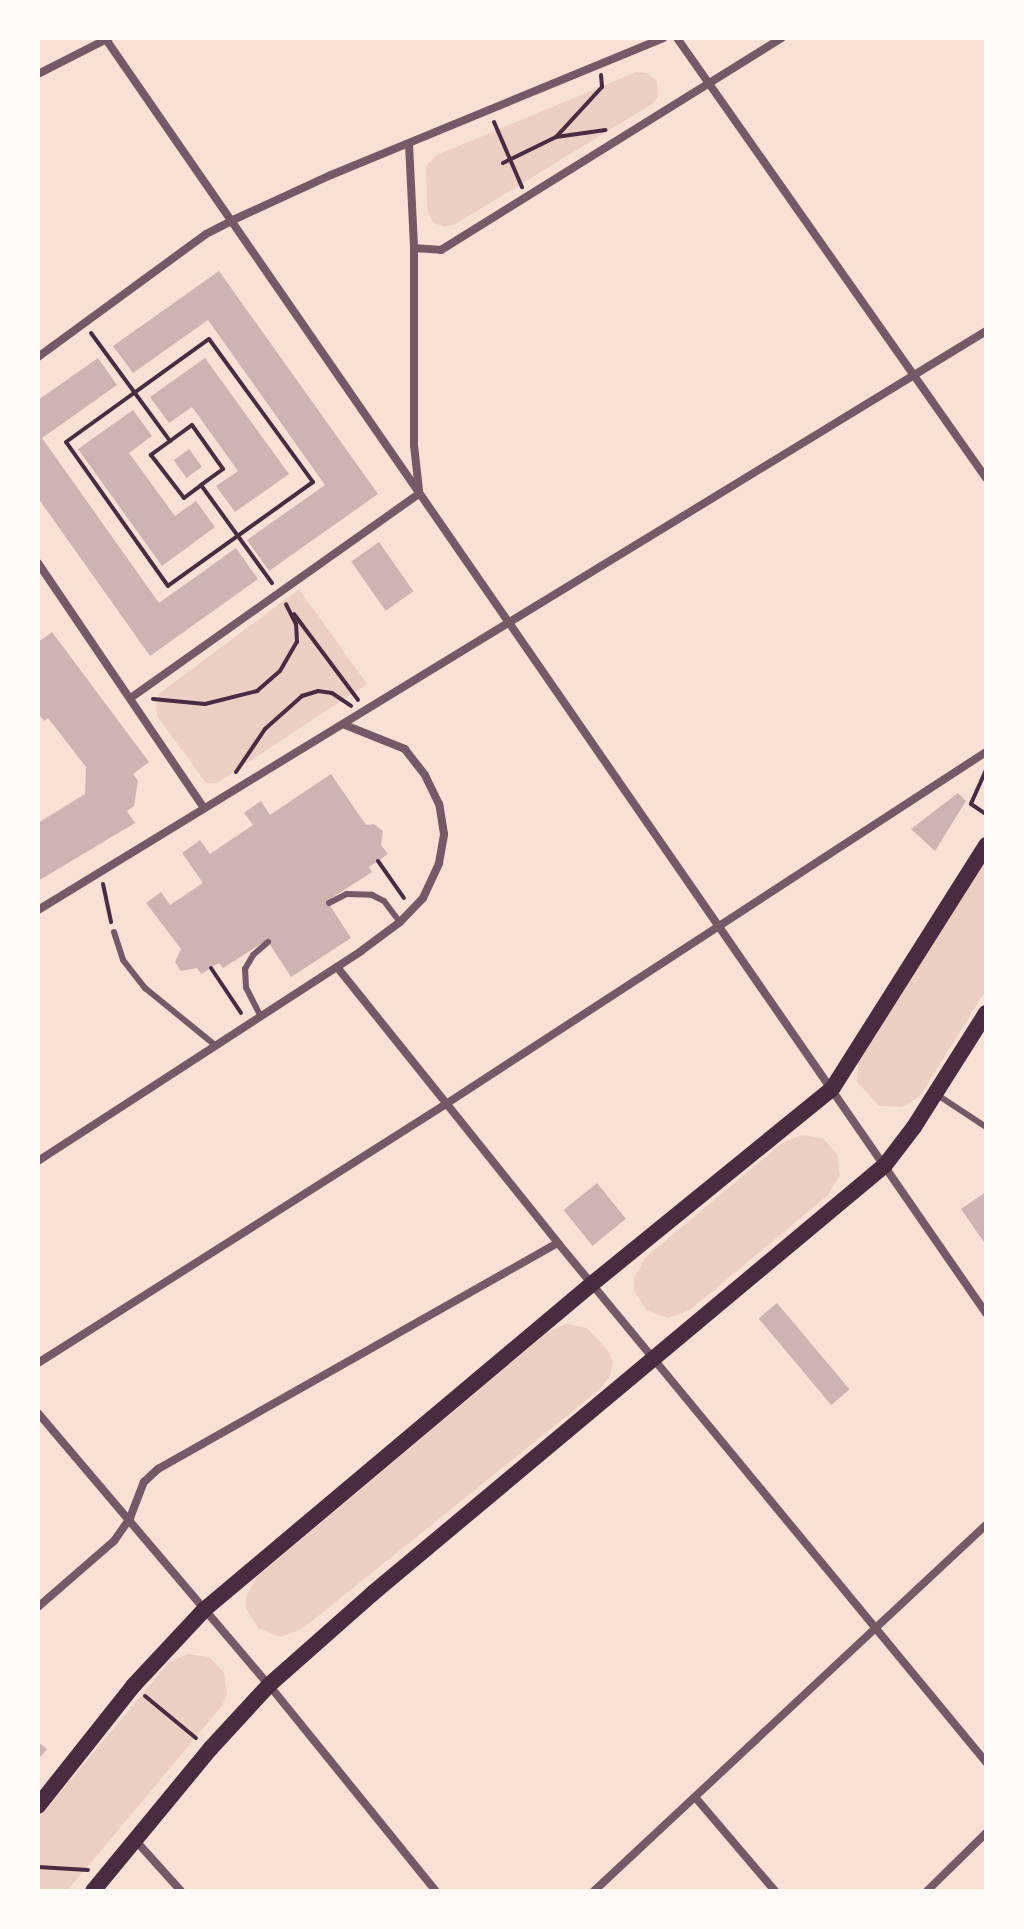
<!DOCTYPE html>
<style>
body{margin:0}
#map{position:relative;width:1024px;height:1929px;overflow:hidden;background:#f7e1d7;font-family:Bitter,serif}
div>[style]{position:absolute}
.green>*{inset:0;background:#ebcfc5}
.building>*{inset:0;background:#ccb4b1;transform-origin:0 0}
.path>*{height:4px;margin:-2px;padding:0 2px;transform-origin:2px;border-radius:2px;background:#4a2c40}
.service>*{height:6px;margin:-3px;padding:0 3px;transform-origin:3px;border-radius:3px;background:#755966}
.minor>*{height:8px;margin:-4px;padding:0 4px;transform-origin:4px;border-radius:4px;background:#755966}
.secondary>*{height:16px;margin:-8px;padding:0 8px;transform-origin:8px;border-radius:8px;background:#4a2c40}
span{translate:-50% -50%;white-space:nowrap;text-align:center;line-height:1.15;-webkit-text-stroke:8px #fffaf5;paint-order:stroke}
.frame{position:absolute;inset:0;border:40px solid #fffaf5;pointer-events:none}
</style>
<div id="map">
<div class="green">
<div style="clip-path:polygon(636px 72px,647px 73px,657px 81px,658px 97px,652px 104px,454px 225px,444px 227px,433px 222px,427px 209px,426px 166px,437px 155px)"></div>
<div style="clip-path:polygon(299px 589px,367px 684px,217px 783px,206px 783px,157px 716px,156px 703px,160px 693px)"></div>
<div style="clip-path:polygon(986px 860px,986px 990px,920px 1096px,902px 1107px,879px 1106px,857px 1082px,858px 1060px)"></div>
<div style="clip-path:polygon(802px 1135px,823px 1138px,837px 1154px,840px 1175px,827px 1196px,690px 1310px,668px 1318px,646px 1310px,634px 1290px,634px 1278px,645px 1258px,782px 1143px)"></div>
<div style="clip-path:polygon(566px 1324px,587px 1328px,607px 1349px,613px 1362px,610px 1376px,598px 1391px,302px 1629px,280px 1637px,258px 1628px,246px 1608px,246px 1597px,257px 1577px,547px 1333px)"></div>
<div style="clip-path:polygon(188px 1654px,209px 1657px,224px 1673px,227px 1695px,222px 1706px,67px 1891px,38px 1891px,38px 1819px,169px 1662px)"></div>
</div>
<div class="building">
<div style="clip-path:polygon(219px 271px,378px 494px,269px 571px,247px 540px,325px 485px,208px 320px,133px 373px,113px 346px)"></div>
<div style="clip-path:polygon(98px 358px,117px 385px,42px 438px,159px 603px,236px 548px,258px 579px,150px 656px,38px 498px,38px 400px)"></div>
<div style="clip-path:polygon(205px 358px,289px 474px,235px 512px,216px 486px,238px 471px,192px 407px,169px 423px,150px 397px)"></div>
<div style="clip-path:polygon(133px 410px,152px 436px,129px 453px,175px 516px,196px 501px,215px 527px,162px 566px,78px 449px)"></div>
<div style="left:189px;top:449px;width:22px;height:19px;rotate:54deg"></div>
<div style="left:379px;top:542px;width:60px;height:34px;rotate:55deg"></div>
<div style="clip-path:polygon(52px 632px,149px 762px,133px 774px,138px 781px,134px 806px,127px 811px,135px 823px,38px 881px,38px 823px,85px 794px,86px 767px,48px 718px,44px 721px,38px 713px,38px 642px)"></div>
<div style="clip-path:polygon(331px 774px,366px 825px,374px 824px,383px 831px,381px 845px,388px 854px,369px 867px,372px 872px,327px 901px,351px 938px,291px 977px,267px 940px,223px 968px,219px 963px,201px 974px,197px 968px,181px 971px,175px 962px,181px 949px,146px 903px,161px 892px,170px 905px,203px 883px,182px 853px,200px 840px,210px 854px,253px 825px,244px 813px,261px 801px,270px 815px)"></div>
<div style="clip-path:polygon(958px 793px,966px 801px,935px 851px,911px 829px)"></div>
<div style="left:597px;top:1183px;width:46px;height:43px;rotate:51deg"></div>
<div style="clip-path:polygon(986px 1192px,986px 1245px,961px 1209px)"></div>
<div style="left:777px;top:1303px;width:113px;height:24px;rotate:50deg"></div>
<div style="clip-path:polygon(38px 1742px,47px 1749px,38px 1759px)"></div>
</div>
<div class="path">
<div style="left:601px;top:75px;width:12px;rotate:85deg"></div>
<div style="left:602px;top:87px;width:68px;rotate:132.6deg"></div>
<div style="left:556px;top:137px;width:50px;rotate:-8deg"></div>
<div style="left:494px;top:122px;width:71px;rotate:66.7deg"></div>
<div style="left:503px;top:163px;width:59px;rotate:-26.1deg"></div>
<div style="left:91px;top:333px;width:134px;rotate:53.8deg"></div>
<div style="left:170px;top:441px;width:27px;rotate:-36deg"></div>
<div style="left:192px;top:425px;width:54px;rotate:54.8deg"></div>
<div style="left:223px;top:469px;width:27px;rotate:144deg"></div>
<div style="left:201px;top:485px;width:121px;rotate:54.1deg"></div>
<div style="left:209px;top:339px;width:177px;rotate:54deg"></div>
<div style="left:313px;top:482px;width:178px;rotate:144.4deg"></div>
<div style="left:168px;top:586px;width:176px;rotate:-125.3deg"></div>
<div style="left:66px;top:442px;width:176px;rotate:-35.8deg"></div>
<div style="left:170px;top:441px;width:24px;rotate:144deg"></div>
<div style="left:151px;top:455px;width:54px;rotate:52.5deg"></div>
<div style="left:184px;top:498px;width:21px;rotate:-37deg"></div>
<div style="left:294px;top:614px;width:107px;rotate:53.3deg"></div>
<div style="left:153px;top:699px;width:52px;rotate:5.5deg"></div>
<div style="left:205px;top:704px;width:54px;rotate:-14deg"></div>
<div style="left:257px;top:691px;width:30px;rotate:-41deg"></div>
<div style="left:280px;top:671px;width:34px;rotate:-60deg"></div>
<div style="left:297px;top:642px;width:18px;rotate:-93deg"></div>
<div style="left:296px;top:624px;width:22px;rotate:-117deg"></div>
<div style="left:986px;top:770px;width:37px;rotate:114deg"></div>
<div style="left:971px;top:804px;width:18px;rotate:34deg"></div>
<div style="left:236px;top:772px;width:52px;rotate:-56deg"></div>
<div style="left:265px;top:729px;width:50px;rotate:-41.7deg"></div>
<div style="left:302px;top:696px;width:17px;rotate:-17deg"></div>
<div style="left:318px;top:691px;width:14px;rotate:8deg"></div>
<div style="left:332px;top:693px;width:23px;rotate:34deg"></div>
<div style="left:378px;top:861px;width:45px;rotate:54.9deg"></div>
<div style="left:103px;top:884px;width:39px;rotate:78deg"></div>
<div style="left:211px;top:968px;width:54px;rotate:56.3deg"></div>
<div style="left:145px;top:1696px;width:66px;rotate:39.5deg"></div>
<div style="left:38px;top:1867px;width:50px;rotate:3.4deg"></div>
</div>
<div class="service">
<div style="left:329px;top:903px;width:20px;rotate:-27deg"></div>
<div style="left:347px;top:894px;width:25px;rotate:2deg"></div>
<div style="left:372px;top:895px;width:13px;rotate:27deg"></div>
<div style="left:384px;top:901px;width:26px;rotate:53deg"></div>
<div style="left:114px;top:932px;width:29px;rotate:72deg"></div>
<div style="left:123px;top:960px;width:36px;rotate:52deg"></div>
<div style="left:145px;top:988px;width:90px;rotate:39.2deg"></div>
<div style="left:260px;top:1015px;width:31px;rotate:-117deg"></div>
<div style="left:246px;top:987px;width:18px;rotate:-93deg"></div>
<div style="left:245px;top:969px;width:16px;rotate:-60deg"></div>
<div style="left:253px;top:955px;width:20px;rotate:-41deg"></div>
<div style="left:936px;top:1094px;width:60px;rotate:33.4deg"></div>
</div>
<div class="minor">
<div style="left:105px;top:38px;width:1550px;rotate:55.36deg"></div>
<div style="left:677px;top:38px;width:538px;rotate:54.92deg"></div>
<div style="left:38px;top:74px;width:80px;rotate:-26.9deg"></div>
<div style="left:409px;top:144px;width:104px;rotate:87.2deg"></div>
<div style="left:414px;top:248px;width:197px;rotate:90deg"></div>
<div style="left:414px;top:445px;width:45px;rotate:83.7deg"></div>
<div style="left:414px;top:248px;width:27px;rotate:4deg"></div>
<div style="left:441px;top:250px;width:401px;rotate:-31.9deg"></div>
<div style="left:38px;top:357px;width:208px;rotate:-36.2deg"></div>
<div style="left:206px;top:234px;width:30px;rotate:-27deg"></div>
<div style="left:233px;top:220px;width:108px;rotate:-24.7deg"></div>
<div style="left:331px;top:175px;width:359px;rotate:-22.4deg"></div>
<div style="left:38px;top:563px;width:296px;rotate:55.9deg"></div>
<div style="left:132px;top:697px;width:352px;rotate:-35.3deg"></div>
<div style="left:38px;top:910px;width:1111px;rotate:-31.41deg"></div>
<div style="left:337px;top:967px;width:354px;rotate:51.3deg"></div>
<div style="left:558px;top:1243px;width:673px;rotate:50.49deg"></div>
<div style="left:38px;top:1161px;width:385px;rotate:-33deg"></div>
<div style="left:361px;top:951px;width:49px;rotate:-36.6deg"></div>
<div style="left:400px;top:922px;width:33px;rotate:-46deg"></div>
<div style="left:423px;top:898px;width:38px;rotate:-65deg"></div>
<div style="left:439px;top:863px;width:29px;rotate:-80deg"></div>
<div style="left:444px;top:834px;width:30px;rotate:-99deg"></div>
<div style="left:439px;top:804px;width:32px;rotate:-116deg"></div>
<div style="left:425px;top:775px;width:33px;rotate:-128deg"></div>
<div style="left:405px;top:749px;width:65px;rotate:-158.2deg"></div>
<div style="left:38px;top:1363px;width:483px;rotate:-32.4deg"></div>
<div style="left:446px;top:1104px;width:645px;rotate:-33.1deg"></div>
<div style="left:38px;top:1413px;width:357px;rotate:49.7deg"></div>
<div style="left:269px;top:1685px;width:265px;rotate:51deg"></div>
<div style="left:38px;top:1607px;width:101px;rotate:-41deg"></div>
<div style="left:114px;top:1541px;width:28px;rotate:-55deg"></div>
<div style="left:130px;top:1518px;width:39px;rotate:-69deg"></div>
<div style="left:144px;top:1482px;width:19px;rotate:-43deg"></div>
<div style="left:158px;top:1469px;width:459px;rotate:-29.5deg"></div>
<div style="left:695px;top:1797px;width:123px;rotate:49.6deg"></div>
<div style="left:136px;top:1841px;width:67px;rotate:48deg"></div>
<div style="left:594px;top:1891px;width:536px;rotate:-43.04deg"></div>
<div style="left:927px;top:1891px;width:83px;rotate:-44.5deg"></div>
</div>
<div class="secondary">
<div style="left:38px;top:1806px;width:153px;rotate:-51.6deg"></div>
<div style="left:133px;top:1686px;width:105px;rotate:-46.9deg"></div>
<div style="left:205px;top:1609px;width:507px;rotate:-40.04deg"></div>
<div style="left:593px;top:1283px;width:308px;rotate:-39.1deg"></div>
<div style="left:832px;top:1089px;width:289px;rotate:-57.7deg"></div>
<div style="left:93px;top:1891px;width:184px;rotate:-50.5deg"></div>
<div style="left:210px;top:1749px;width:87px;rotate:-47.3deg"></div>
<div style="left:269px;top:1685px;width:139px;rotate:-41.5deg"></div>
<div style="left:373px;top:1593px;width:667px;rotate:-39.89deg"></div>
<div style="left:885px;top:1165px;width:48px;rotate:-52.7deg"></div>
<div style="left:914px;top:1127px;width:135px;rotate:-57.7deg"></div>
</div>
<div class="frame"></div>
</div>
